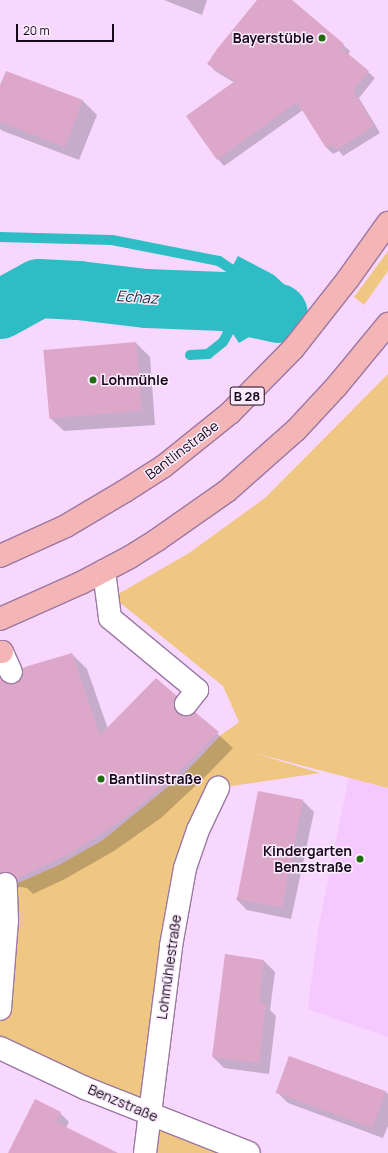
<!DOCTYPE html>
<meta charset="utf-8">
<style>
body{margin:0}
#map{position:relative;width:388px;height:1153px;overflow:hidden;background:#f7d7fe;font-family:Manrope,sans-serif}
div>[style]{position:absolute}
.built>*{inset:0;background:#f5c8ff}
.green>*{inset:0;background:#efc782}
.water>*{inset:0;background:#2fbdc5}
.shadow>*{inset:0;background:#0003}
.stream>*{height:10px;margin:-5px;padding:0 5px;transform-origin:5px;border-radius:5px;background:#2fbdc5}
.river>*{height:59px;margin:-29.5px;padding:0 29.5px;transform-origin:29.5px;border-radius:29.5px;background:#2fbdc5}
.building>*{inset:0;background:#dda7c9;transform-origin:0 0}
.roads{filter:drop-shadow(1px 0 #9b77a3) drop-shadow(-1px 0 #9b77a3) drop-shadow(0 1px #9b77a3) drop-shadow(0 -1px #9b77a3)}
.minor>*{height:22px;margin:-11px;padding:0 11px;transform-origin:11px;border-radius:11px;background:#fff}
.major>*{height:22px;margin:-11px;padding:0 11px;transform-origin:11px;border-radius:11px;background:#f4b5b6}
.dots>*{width:11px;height:11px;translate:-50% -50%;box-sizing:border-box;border:2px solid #fbebfe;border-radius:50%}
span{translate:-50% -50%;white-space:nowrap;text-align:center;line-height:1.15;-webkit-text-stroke:3px #fbebfe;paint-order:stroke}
.shield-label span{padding:1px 3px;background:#fbebfe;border:1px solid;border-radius:3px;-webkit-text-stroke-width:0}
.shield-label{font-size:13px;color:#17091a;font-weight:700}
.poi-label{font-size:14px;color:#17091a;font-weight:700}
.right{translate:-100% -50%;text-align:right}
.left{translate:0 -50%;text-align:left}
.street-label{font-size:14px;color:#17091a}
.water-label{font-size:15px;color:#143132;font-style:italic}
.scale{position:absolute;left:16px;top:24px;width:98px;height:18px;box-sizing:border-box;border:2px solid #17091a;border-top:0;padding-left:5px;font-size:12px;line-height:14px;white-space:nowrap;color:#17091a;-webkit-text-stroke:3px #fbebfe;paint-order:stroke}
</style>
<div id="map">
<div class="built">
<div style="clip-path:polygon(349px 777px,388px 788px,388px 1037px,308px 1009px,318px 930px)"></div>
</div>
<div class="green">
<div style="clip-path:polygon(388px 251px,388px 271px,364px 305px,354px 297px)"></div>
<div style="clip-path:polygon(388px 374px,388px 788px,254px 753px,320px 773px,218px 788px,198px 830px,150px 1114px,249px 1153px,145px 1153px,150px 1115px,0 1048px,0 891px,59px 865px,103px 840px,186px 772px,221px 735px,239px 722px,223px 686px,113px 597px,189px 553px,265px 498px)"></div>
</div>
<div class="water">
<div style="clip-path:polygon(238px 256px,274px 275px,290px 290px,278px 313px,256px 333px,239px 343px,221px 316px,231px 269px)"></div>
</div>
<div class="shadow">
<div style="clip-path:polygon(164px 0,207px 0,202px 15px)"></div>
<div style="clip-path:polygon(258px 0,290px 0,350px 51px,348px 55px,375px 78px,359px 98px,380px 133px,343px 156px,339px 151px,333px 154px,326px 147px,303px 110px,224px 166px,218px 159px,235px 83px,215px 71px,209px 64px)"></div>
<div style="clip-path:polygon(0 88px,83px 101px,97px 115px,79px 160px,3px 131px,0 129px)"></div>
<div style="clip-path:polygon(136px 343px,150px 357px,155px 425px,64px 431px,50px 418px)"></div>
<div style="clip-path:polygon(72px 654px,87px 669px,108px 729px,176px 697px,191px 712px,189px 718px,195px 713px,233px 748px,208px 774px,161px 818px,114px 851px,65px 879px,33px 894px,27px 888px,21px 887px,15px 888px,0 907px,0 679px,5px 684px,16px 684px)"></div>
<div style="clip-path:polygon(303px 801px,314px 812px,291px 919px,247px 910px,236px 899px)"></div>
<div style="clip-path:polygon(264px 961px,275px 972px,270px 1010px,276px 1016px,269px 1074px,224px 1068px,213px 1057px)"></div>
<div style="clip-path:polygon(277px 1092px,386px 1092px,388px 1094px,388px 1126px,383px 1138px,288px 1103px)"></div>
<div style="clip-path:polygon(60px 1113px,69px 1122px,66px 1128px,113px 1153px,19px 1153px)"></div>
</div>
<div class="stream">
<div style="left:0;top:237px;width:112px;rotate:1.5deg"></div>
<div style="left:112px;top:240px;width:109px;rotate:11.1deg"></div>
<div style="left:219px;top:261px;width:14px;rotate:34deg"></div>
<div style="left:231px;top:269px;width:13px;rotate:61deg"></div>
<div style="left:190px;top:355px;width:18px;rotate:-3deg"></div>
<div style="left:208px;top:354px;width:19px;rotate:-39deg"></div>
<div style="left:223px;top:342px;width:25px;rotate:-61deg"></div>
</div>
<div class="river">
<div style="left:0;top:309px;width:43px;rotate:-28.9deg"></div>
<div style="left:38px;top:288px;width:40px;rotate:2.9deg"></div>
<div style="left:78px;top:290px;width:68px;rotate:6.7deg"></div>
<div style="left:146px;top:298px;width:77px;rotate:2.2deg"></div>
<div style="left:223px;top:301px;width:56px;rotate:12.3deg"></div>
</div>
<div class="building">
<div style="clip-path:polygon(257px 0,292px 0,344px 44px,341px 48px,369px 71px,353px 90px,374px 126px,336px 150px,332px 144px,326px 148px,297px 102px,217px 160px,186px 116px,235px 81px,207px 64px,217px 49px)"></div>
<div style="clip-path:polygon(6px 71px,83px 100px,65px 147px,0 122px,0 85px)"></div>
<div style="left:136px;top:342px;width:69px;height:93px;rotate:85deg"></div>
<div style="clip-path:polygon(72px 653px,100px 735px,156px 678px,177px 696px,174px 703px,174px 708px,178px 714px,185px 716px,190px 716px,195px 712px,219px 732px,165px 785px,121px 821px,76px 850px,17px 879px,12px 873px,6px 872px,0 873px,0 678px,4px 682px,9px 684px,16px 684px,21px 679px,23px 668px,28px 666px)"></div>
<div style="left:258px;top:791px;width:46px;height:110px;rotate:11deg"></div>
<div style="clip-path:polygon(225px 954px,264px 960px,259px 1003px,266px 1004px,259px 1063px,212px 1057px)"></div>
<div style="left:289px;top:1056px;width:103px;height:39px;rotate:20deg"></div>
<div style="clip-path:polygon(35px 1099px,61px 1112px,56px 1122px,118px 1153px,8px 1153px)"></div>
</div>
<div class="roads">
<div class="minor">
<div style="left:104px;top:571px;width:47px;rotate:82.7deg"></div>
<div style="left:110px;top:618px;width:113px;rotate:39.6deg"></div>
<div style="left:197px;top:690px;width:18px;rotate:128deg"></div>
<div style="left:2px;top:652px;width:22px;rotate:66deg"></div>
<div style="left:0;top:1009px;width:88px;rotate:-85.5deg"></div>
<div style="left:7px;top:921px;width:37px;rotate:-92deg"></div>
<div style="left:0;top:1048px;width:94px;rotate:25.2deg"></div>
<div style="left:85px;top:1088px;width:176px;rotate:21.6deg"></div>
<div style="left:145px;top:1153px;width:209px;rotate:-82.8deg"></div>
<div style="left:171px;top:946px;width:79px;rotate:-79.8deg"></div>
<div style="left:185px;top:868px;width:40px;rotate:-71.1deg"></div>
<div style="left:198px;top:830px;width:47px;rotate:-64.5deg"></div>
</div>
<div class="major">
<div style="left:0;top:556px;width:72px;rotate:-24.4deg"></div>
<div style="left:66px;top:526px;width:69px;rotate:-30.7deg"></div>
<div style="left:125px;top:491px;width:46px;rotate:-32.7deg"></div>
<div style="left:164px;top:466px;width:85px;rotate:-38.8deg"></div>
<div style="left:230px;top:413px;width:90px;rotate:-45.5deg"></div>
<div style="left:293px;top:349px;width:89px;rotate:-51.8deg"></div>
<div style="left:348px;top:279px;width:69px;rotate:-54.5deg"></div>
<div style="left:0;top:619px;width:89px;rotate:-24deg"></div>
<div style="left:81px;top:583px;width:55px;rotate:-28deg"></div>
<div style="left:130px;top:557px;width:32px;rotate:-32deg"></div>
<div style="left:157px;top:540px;width:85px;rotate:-35deg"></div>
<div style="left:227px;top:491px;width:92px;rotate:-41.5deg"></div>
<div style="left:296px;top:430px;width:59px;rotate:-47.1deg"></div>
<div style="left:336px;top:387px;width:82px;rotate:-50.5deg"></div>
<div style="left:0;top:652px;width:2px"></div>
</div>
</div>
<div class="dots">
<div style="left:322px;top:38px;background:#216d0e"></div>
<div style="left:93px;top:380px;background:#216d0e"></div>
<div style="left:101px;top:779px;background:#216d0e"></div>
<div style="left:360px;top:859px;background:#216d0e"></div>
</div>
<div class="shield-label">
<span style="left:247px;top:396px">B 28</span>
</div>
<div class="poi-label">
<span class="right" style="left:314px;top:38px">Bayerstüble</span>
<span class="left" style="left:101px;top:380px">Lohmühle</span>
<span class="left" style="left:109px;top:779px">Bantlinstraße</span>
<span class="right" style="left:352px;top:859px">Kindergarten<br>Benzstraße</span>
</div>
<div class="street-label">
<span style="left:182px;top:450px;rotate:-37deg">Bantlinstraße</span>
<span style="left:169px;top:967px;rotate:-82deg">Lohmühlestraße</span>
<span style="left:123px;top:1103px;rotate:23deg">Benzstraße</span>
</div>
<div class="water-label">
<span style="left:137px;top:297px;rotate:4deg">Echaz</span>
</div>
<div class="scale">20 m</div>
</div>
